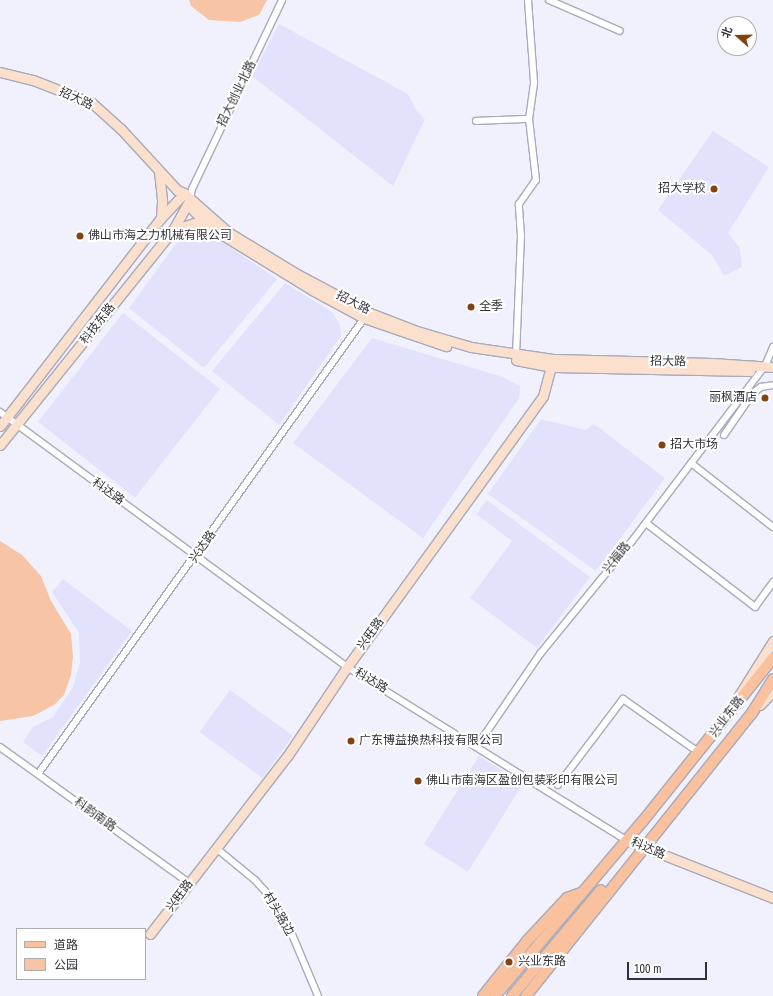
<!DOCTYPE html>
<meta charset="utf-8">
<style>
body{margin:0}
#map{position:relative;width:773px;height:996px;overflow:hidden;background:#f0f1fc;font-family:"Archivo Narrow","Noto Sans SC",sans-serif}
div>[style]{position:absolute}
.built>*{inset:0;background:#e2e2fc;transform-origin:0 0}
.green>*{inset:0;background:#f7c4a6}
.roads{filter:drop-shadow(1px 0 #a9aabb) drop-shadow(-1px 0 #a9aabb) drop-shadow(0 1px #a9aabb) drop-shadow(0 -1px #a9aabb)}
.street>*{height:6px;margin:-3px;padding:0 3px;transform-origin:3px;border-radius:3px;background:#fff}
.secondary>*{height:9px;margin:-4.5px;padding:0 4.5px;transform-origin:4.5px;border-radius:4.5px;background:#fce0ce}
.primary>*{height:10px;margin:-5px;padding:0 5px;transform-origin:5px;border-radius:5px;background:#f9c19e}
.dots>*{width:11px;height:11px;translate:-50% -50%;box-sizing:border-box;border:2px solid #fff;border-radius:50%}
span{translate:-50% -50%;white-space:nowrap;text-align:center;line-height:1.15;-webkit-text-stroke:4px #fff;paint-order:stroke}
.street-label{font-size:12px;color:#313138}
.poi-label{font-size:12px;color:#313138}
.right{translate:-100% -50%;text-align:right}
.left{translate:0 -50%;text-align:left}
.legend{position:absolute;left:16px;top:928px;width:130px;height:52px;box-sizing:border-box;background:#fff;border:1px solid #adadaf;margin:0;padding:5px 7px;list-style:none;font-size:12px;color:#313138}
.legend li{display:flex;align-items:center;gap:8px;height:20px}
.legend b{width:20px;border:1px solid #adadaf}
.north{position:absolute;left:717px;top:16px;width:40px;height:40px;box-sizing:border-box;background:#fff;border:1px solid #adadaf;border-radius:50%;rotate:290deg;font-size:11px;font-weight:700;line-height:16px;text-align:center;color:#313138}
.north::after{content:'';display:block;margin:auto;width:14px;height:18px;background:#844210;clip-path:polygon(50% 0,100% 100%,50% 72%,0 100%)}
.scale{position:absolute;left:627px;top:962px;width:80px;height:18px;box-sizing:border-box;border:2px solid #313138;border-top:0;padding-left:5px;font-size:12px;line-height:14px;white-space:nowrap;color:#313138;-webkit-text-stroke:3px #fff;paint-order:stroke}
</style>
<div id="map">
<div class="built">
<div style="clip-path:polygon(279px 24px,408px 94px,416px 110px,425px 119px,393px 186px,252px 76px)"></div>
<div style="clip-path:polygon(713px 131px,769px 167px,728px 233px,740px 248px,742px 267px,724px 276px,712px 255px,658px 210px)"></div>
<div style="clip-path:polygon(213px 236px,277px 279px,204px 368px,129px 308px,180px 238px)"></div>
<div style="clip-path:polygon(285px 283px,332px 312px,340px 325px,341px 336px,279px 425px,212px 371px)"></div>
<div style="left:123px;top:313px;width:123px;height:138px;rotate:38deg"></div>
<div style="clip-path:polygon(372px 338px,503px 377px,520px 386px,519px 398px,423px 538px,293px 443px)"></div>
<div style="clip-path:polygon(541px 419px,586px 430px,594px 424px,665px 478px,596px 571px,488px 494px)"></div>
<div style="clip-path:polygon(487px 500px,590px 577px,537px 648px,470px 598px,512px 541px,476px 514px)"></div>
<div style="clip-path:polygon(63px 579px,132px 631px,42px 756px,23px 742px,33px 727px,53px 717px,73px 687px,80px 663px,79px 633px,52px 592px)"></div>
<div style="left:230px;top:690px;width:78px;height:52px;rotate:36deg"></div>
<div style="left:479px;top:756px;width:52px;height:104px;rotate:32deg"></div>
</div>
<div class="green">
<div style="clip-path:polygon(189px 0,267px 0,259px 15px,240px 22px,209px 20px,191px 6px)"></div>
<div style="clip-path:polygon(0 541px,22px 555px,41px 576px,51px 601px,71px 634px,73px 657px,71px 675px,64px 695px,54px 705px,33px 716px,0 721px)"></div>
</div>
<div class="roads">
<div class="street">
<div style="left:549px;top:0;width:77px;rotate:23.6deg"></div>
<div style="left:476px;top:121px;width:53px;rotate:-2.2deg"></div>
<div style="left:190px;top:199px;width:10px;rotate:-79deg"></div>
<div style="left:192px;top:189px;width:209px;rotate:-64.5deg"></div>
<div style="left:516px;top:355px;width:119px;rotate:-87.6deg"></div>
<div style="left:521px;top:236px;width:32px;rotate:-94deg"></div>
<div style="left:519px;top:204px;width:29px;rotate:-55deg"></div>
<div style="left:536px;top:180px;width:61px;rotate:-96.5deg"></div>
<div style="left:529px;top:119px;width:37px;rotate:-82deg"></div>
<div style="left:534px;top:82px;width:82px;rotate:-94.2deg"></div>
<div style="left:0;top:412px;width:431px;rotate:36.3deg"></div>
<div style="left:347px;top:667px;width:328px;rotate:31.8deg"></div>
<div style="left:724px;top:435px;width:51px;rotate:-55.4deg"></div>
<div style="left:753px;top:393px;width:10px;rotate:-37deg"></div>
<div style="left:761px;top:387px;width:12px;rotate:-9deg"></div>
<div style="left:691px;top:463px;width:104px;rotate:38deg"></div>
<div style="left:646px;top:523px;width:138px;rotate:37.6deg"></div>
<div style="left:755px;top:607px;width:31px;rotate:-54deg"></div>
<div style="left:477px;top:746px;width:112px;rotate:-55.6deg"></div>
<div style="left:540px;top:654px;width:146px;rotate:-50.8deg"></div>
<div style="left:632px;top:541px;width:220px;rotate:-52.8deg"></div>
<div style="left:765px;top:366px;width:21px;rotate:-67deg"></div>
<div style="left:0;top:747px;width:233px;rotate:35.7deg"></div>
<div style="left:38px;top:774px;width:562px;rotate:-54.41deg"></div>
<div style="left:558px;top:785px;width:108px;rotate:-52.9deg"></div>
<div style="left:623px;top:699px;width:92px;rotate:35.2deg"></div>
<div style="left:216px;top:848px;width:50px;rotate:39.4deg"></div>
<div style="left:255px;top:880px;width:24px;rotate:48deg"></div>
<div style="left:271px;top:898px;width:39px;rotate:60deg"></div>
<div style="left:291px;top:932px;width:69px;rotate:67.1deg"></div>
</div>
<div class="secondary">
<div style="left:0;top:72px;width:34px;rotate:14deg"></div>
<div style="left:33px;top:80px;width:63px;rotate:21.3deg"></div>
<div style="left:92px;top:103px;width:39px;rotate:42deg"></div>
<div style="left:121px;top:129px;width:83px;rotate:47.4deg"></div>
<div style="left:177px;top:190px;width:8px;rotate:23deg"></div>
<div style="left:184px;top:193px;width:59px;rotate:41.6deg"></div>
<div style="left:228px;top:232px;width:81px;rotate:31.3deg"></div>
<div style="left:297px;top:274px;width:83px;rotate:28.1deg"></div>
<div style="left:370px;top:313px;width:50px;rotate:21deg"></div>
<div style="left:417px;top:331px;width:56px;rotate:16.5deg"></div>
<div style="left:471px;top:347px;width:83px;rotate:8.3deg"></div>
<div style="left:553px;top:359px;width:159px;rotate:1.4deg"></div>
<div style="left:712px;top:363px;width:61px;rotate:3.8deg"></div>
<div style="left:159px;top:171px;width:31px;rotate:84deg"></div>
<div style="left:162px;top:202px;width:16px;rotate:94deg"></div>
<div style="left:191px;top:208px;width:28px;rotate:45deg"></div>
<div style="left:211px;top:228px;width:119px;rotate:31.5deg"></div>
<div style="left:312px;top:290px;width:59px;rotate:28.3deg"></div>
<div style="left:364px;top:318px;width:87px;rotate:18.9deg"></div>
<div style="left:173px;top:230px;width:23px;rotate:-18deg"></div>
<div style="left:195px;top:223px;width:16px;rotate:18deg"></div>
<div style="left:516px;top:360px;width:38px;rotate:11deg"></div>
<div style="left:553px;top:367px;width:197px;rotate:1.2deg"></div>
<div style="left:0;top:426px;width:263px;rotate:-52.3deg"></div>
<div style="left:161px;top:218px;width:34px;rotate:-47deg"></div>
<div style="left:0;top:445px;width:276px;rotate:-51.2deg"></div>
<div style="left:173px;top:230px;width:35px;rotate:-61deg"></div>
<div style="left:738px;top:697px;width:66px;rotate:-58deg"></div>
<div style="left:760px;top:705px;width:19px;rotate:-47deg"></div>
<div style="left:626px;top:840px;width:158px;rotate:21.5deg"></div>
<div style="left:150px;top:934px;width:226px;rotate:-52.4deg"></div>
<div style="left:288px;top:755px;width:106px;rotate:-56.2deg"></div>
<div style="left:347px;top:667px;width:334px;rotate:-54.1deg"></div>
<div style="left:543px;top:396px;width:38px;rotate:-75deg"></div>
</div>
<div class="primary">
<div style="left:483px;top:996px;width:70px;rotate:-51.3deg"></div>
<div style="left:527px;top:941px;width:59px;rotate:-47.1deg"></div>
<div style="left:567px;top:898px;width:15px;rotate:-20deg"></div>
<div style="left:495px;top:996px;width:229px;rotate:-49.8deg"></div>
<div style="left:643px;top:821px;width:208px;rotate:-51.4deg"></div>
<div style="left:512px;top:996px;width:138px;rotate:-50deg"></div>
<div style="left:526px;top:996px;width:362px;rotate:-51.4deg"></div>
<div style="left:752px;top:713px;width:40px;rotate:-58deg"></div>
</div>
</div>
<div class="dots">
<div style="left:714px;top:189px;background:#844210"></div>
<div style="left:80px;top:236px;background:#844210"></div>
<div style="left:471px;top:307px;background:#844210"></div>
<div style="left:765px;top:398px;background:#844210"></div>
<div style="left:662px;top:445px;background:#844210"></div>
<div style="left:351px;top:741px;background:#844210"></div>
<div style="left:418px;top:781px;background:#844210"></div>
<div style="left:509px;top:962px;background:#844210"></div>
</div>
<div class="street-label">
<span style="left:237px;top:94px;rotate:-64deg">招大创业北路</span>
<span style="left:76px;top:99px;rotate:25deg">招大路</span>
<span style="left:353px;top:303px;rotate:27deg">招大路</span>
<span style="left:98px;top:324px;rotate:-52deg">科技东路</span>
<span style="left:668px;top:362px;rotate:1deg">招大路</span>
<span style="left:108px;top:492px;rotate:36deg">科达路</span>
<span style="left:203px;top:547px;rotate:-55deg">兴达路</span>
<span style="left:617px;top:558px;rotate:-51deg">兴福路</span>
<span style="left:371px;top:634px;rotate:-54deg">兴旺路</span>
<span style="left:371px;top:681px;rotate:31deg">科达路</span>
<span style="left:727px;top:717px;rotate:-52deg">兴业东路</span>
<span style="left:95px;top:815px;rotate:36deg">科韵南路</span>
<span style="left:648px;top:849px;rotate:23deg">科达路</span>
<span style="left:180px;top:896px;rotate:-53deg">兴旺路</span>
<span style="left:278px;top:914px;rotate:59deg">村头路边</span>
</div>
<div class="poi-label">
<span class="right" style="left:706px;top:189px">招大学校</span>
<span class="left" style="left:88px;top:236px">佛山市海之力机械有限公司</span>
<span class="left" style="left:479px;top:307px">全季</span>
<span class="right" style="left:757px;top:398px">丽枫酒店</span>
<span class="left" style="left:670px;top:445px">招大市场</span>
<span class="left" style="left:359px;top:741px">广东博益换热科技有限公司</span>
<span class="left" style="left:426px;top:781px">佛山市南海区盈创包装彩印有限公司</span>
<span class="left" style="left:518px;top:962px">兴业东路</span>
</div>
<ul class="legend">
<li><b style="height:5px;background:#f9c19e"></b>道路</li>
<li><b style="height:11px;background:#f7c4a6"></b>公园</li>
</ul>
<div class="north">北</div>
<div class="scale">100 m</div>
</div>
